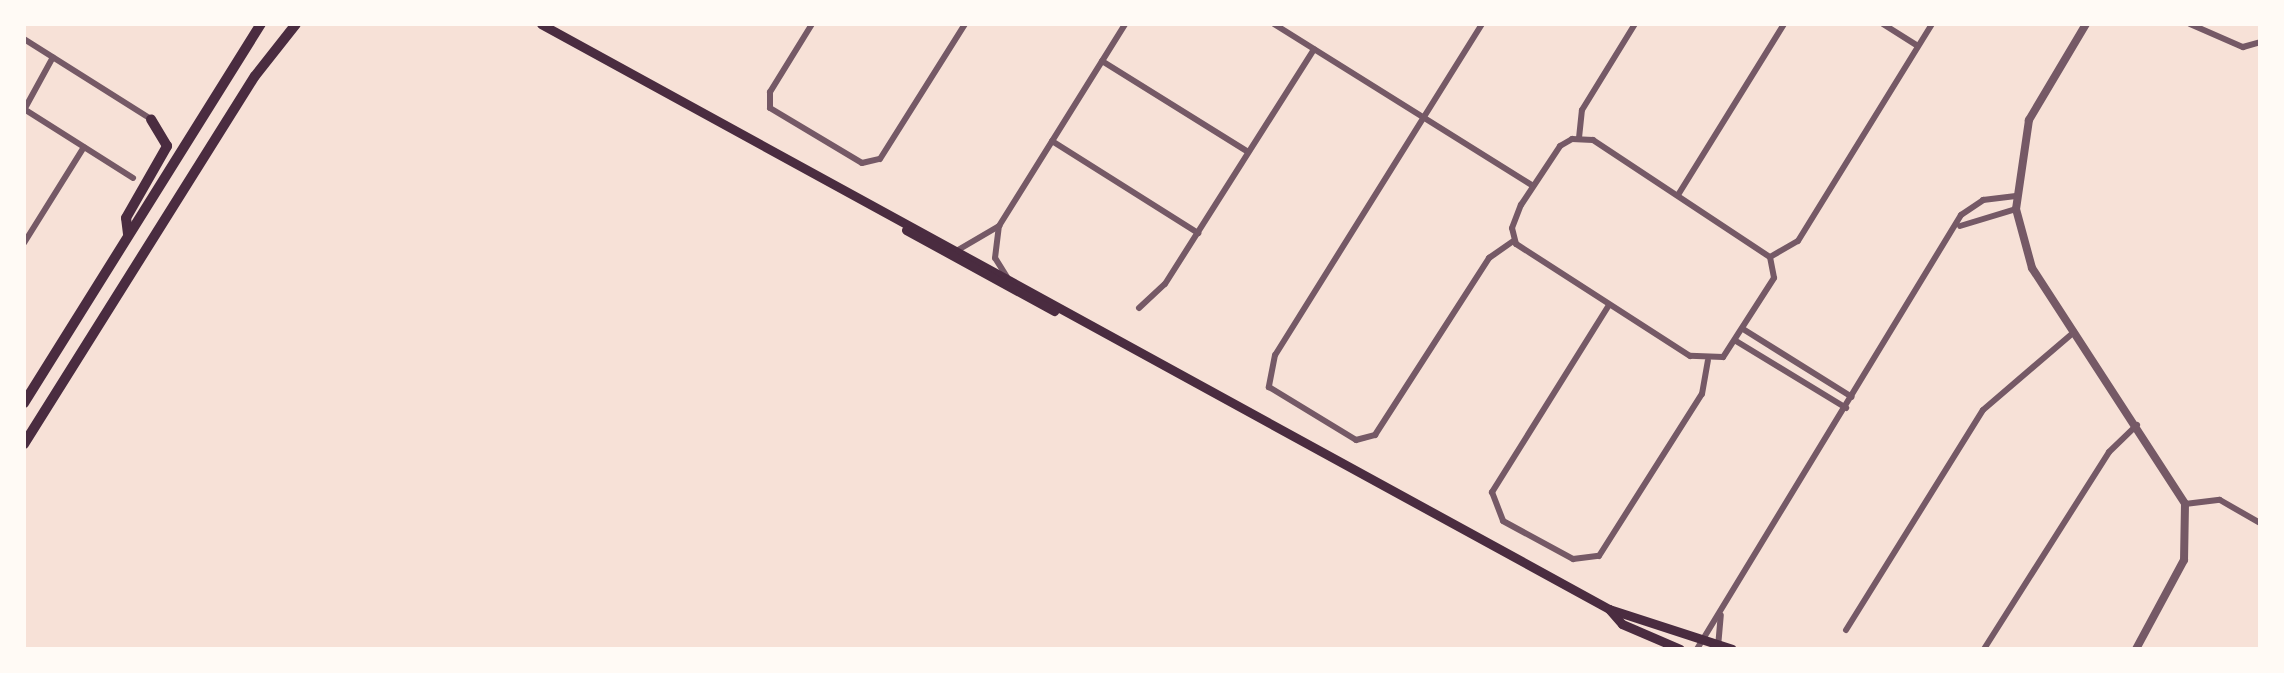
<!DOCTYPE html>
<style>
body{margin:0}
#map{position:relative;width:2284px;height:673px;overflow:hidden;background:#f7e1d7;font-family:Commissioner,sans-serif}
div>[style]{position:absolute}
.minor>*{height:6px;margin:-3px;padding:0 3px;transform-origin:3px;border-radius:3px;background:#755966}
.tertiary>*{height:8px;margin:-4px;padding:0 4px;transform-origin:4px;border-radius:4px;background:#755966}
.secondary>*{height:9px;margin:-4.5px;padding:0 4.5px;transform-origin:4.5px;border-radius:4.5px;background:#4a2c40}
.primary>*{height:10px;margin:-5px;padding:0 5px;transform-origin:5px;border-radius:5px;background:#4a2c40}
span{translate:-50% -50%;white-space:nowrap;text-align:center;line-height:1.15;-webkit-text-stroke:8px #fffaf5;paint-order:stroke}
.frame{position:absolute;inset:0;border:26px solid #fffaf5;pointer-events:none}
</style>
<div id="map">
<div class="minor">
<div style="left:812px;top:24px;width:80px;rotate:121.7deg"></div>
<div style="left:770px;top:92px;width:16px;rotate:90deg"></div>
<div style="left:770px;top:108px;width:107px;rotate:30.9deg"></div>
<div style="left:862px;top:163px;width:18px;rotate:-13deg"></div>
<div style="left:880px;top:159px;width:160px;rotate:-57.8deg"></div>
<div style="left:1274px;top:24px;width:305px;rotate:32deg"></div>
<div style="left:1482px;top:24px;width:390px;rotate:122deg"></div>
<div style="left:1275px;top:355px;width:33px;rotate:101deg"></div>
<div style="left:1269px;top:387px;width:102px;rotate:31.3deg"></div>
<div style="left:1356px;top:440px;width:20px;rotate:-15deg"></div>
<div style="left:1375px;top:435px;width:211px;rotate:-57.2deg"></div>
<div style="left:1489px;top:258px;width:29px;rotate:-35deg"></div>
<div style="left:1883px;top:24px;width:41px;rotate:32.2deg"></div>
<div style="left:2190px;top:24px;width:58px;rotate:23.5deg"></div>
<div style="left:2243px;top:47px;width:18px;rotate:-16deg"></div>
<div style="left:24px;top:39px;width:150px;rotate:32.2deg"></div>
<div style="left:1102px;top:61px;width:172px;rotate:31.9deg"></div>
<div style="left:24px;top:109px;width:129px;rotate:32.3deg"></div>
<div style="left:24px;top:110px;width:60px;rotate:-61.3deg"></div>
<div style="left:1579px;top:138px;width:28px;rotate:-84deg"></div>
<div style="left:1582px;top:110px;width:101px;rotate:-58.4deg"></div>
<div style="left:1572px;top:139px;width:21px;rotate:3deg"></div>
<div style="left:1593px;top:140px;width:212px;rotate:33.5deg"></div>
<div style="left:1770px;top:257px;width:21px;rotate:79deg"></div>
<div style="left:1774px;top:278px;width:94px;rotate:122.8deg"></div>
<div style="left:1723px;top:357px;width:33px;rotate:-178deg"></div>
<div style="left:1690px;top:356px;width:207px;rotate:-147.2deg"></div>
<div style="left:1516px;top:244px;width:16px;rotate:-104deg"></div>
<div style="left:1512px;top:228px;width:25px;rotate:-69deg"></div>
<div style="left:1521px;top:205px;width:71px;rotate:-56.5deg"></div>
<div style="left:1560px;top:146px;width:14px;rotate:-30deg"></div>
<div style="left:1052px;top:141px;width:173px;rotate:32.2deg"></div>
<div style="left:1678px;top:195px;width:201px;rotate:-58.2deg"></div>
<div style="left:1960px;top:226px;width:59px;rotate:-16.9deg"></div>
<div style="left:24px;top:243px;width:113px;rotate:-58deg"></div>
<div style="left:958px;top:250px;width:48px;rotate:-30.3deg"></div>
<div style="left:1770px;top:257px;width:32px;rotate:-30deg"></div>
<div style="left:1798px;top:241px;width:255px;rotate:-58.3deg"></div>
<div style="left:1007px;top:277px;width:22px;rotate:-122deg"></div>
<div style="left:995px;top:258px;width:32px;rotate:-83deg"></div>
<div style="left:999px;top:226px;width:238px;rotate:-58deg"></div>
<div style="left:1609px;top:305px;width:221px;rotate:122deg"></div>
<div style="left:1492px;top:492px;width:31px;rotate:69deg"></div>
<div style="left:1503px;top:521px;width:80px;rotate:28.5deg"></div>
<div style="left:1573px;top:559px;width:26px;rotate:-7deg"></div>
<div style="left:1599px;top:556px;width:192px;rotate:-57.6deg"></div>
<div style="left:1702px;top:394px;width:34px;rotate:-80deg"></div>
<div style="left:1139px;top:308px;width:35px;rotate:-43deg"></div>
<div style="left:1165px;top:284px;width:278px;rotate:-57.6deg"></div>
<div style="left:1743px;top:329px;width:128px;rotate:32deg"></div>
<div style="left:1736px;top:341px;width:129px;rotate:31.3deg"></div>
<div style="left:2185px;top:504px;width:35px;rotate:-7deg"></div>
<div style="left:2220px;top:500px;width:46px;rotate:29.9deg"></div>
<div style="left:1846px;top:630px;width:259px;rotate:-58.1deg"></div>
<div style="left:1983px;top:410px;width:120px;rotate:-40.6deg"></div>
<div style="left:1718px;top:647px;width:32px;rotate:-85deg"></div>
<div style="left:1697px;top:649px;width:508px;rotate:-58.69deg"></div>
<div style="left:1961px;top:215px;width:27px;rotate:-34deg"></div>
<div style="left:1983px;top:200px;width:33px;rotate:-7deg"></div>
<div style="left:1984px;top:649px;width:233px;rotate:-57.6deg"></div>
<div style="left:2109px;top:452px;width:39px;rotate:-44deg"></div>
</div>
<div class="tertiary">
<div style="left:2086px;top:24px;width:112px;rotate:120.7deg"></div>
<div style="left:2029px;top:120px;width:90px;rotate:98.3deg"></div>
<div style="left:2016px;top:209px;width:61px;rotate:74.8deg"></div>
<div style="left:2032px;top:268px;width:281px;rotate:57deg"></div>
<div style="left:2185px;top:504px;width:56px;rotate:91deg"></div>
<div style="left:2184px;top:560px;width:101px;rotate:118.3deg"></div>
</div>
<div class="secondary">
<div style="left:541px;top:24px;width:1218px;rotate:28.71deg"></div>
<div style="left:1609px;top:609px;width:129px;rotate:18deg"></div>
<div style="left:906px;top:230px;width:169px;rotate:28.7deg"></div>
<div style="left:1609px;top:609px;width:20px;rotate:49deg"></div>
<div style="left:1622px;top:624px;width:63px;rotate:23.3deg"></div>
</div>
<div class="primary">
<div style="left:128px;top:234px;width:16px;rotate:-97deg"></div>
<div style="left:126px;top:218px;width:83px;rotate:-60.3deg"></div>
<div style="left:167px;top:146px;width:31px;rotate:-121deg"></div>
<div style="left:24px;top:403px;width:447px;rotate:-58deg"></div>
<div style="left:24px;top:444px;width:434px;rotate:-57.9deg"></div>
<div style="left:255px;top:76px;width:66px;rotate:-51.7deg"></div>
</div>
<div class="frame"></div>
</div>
